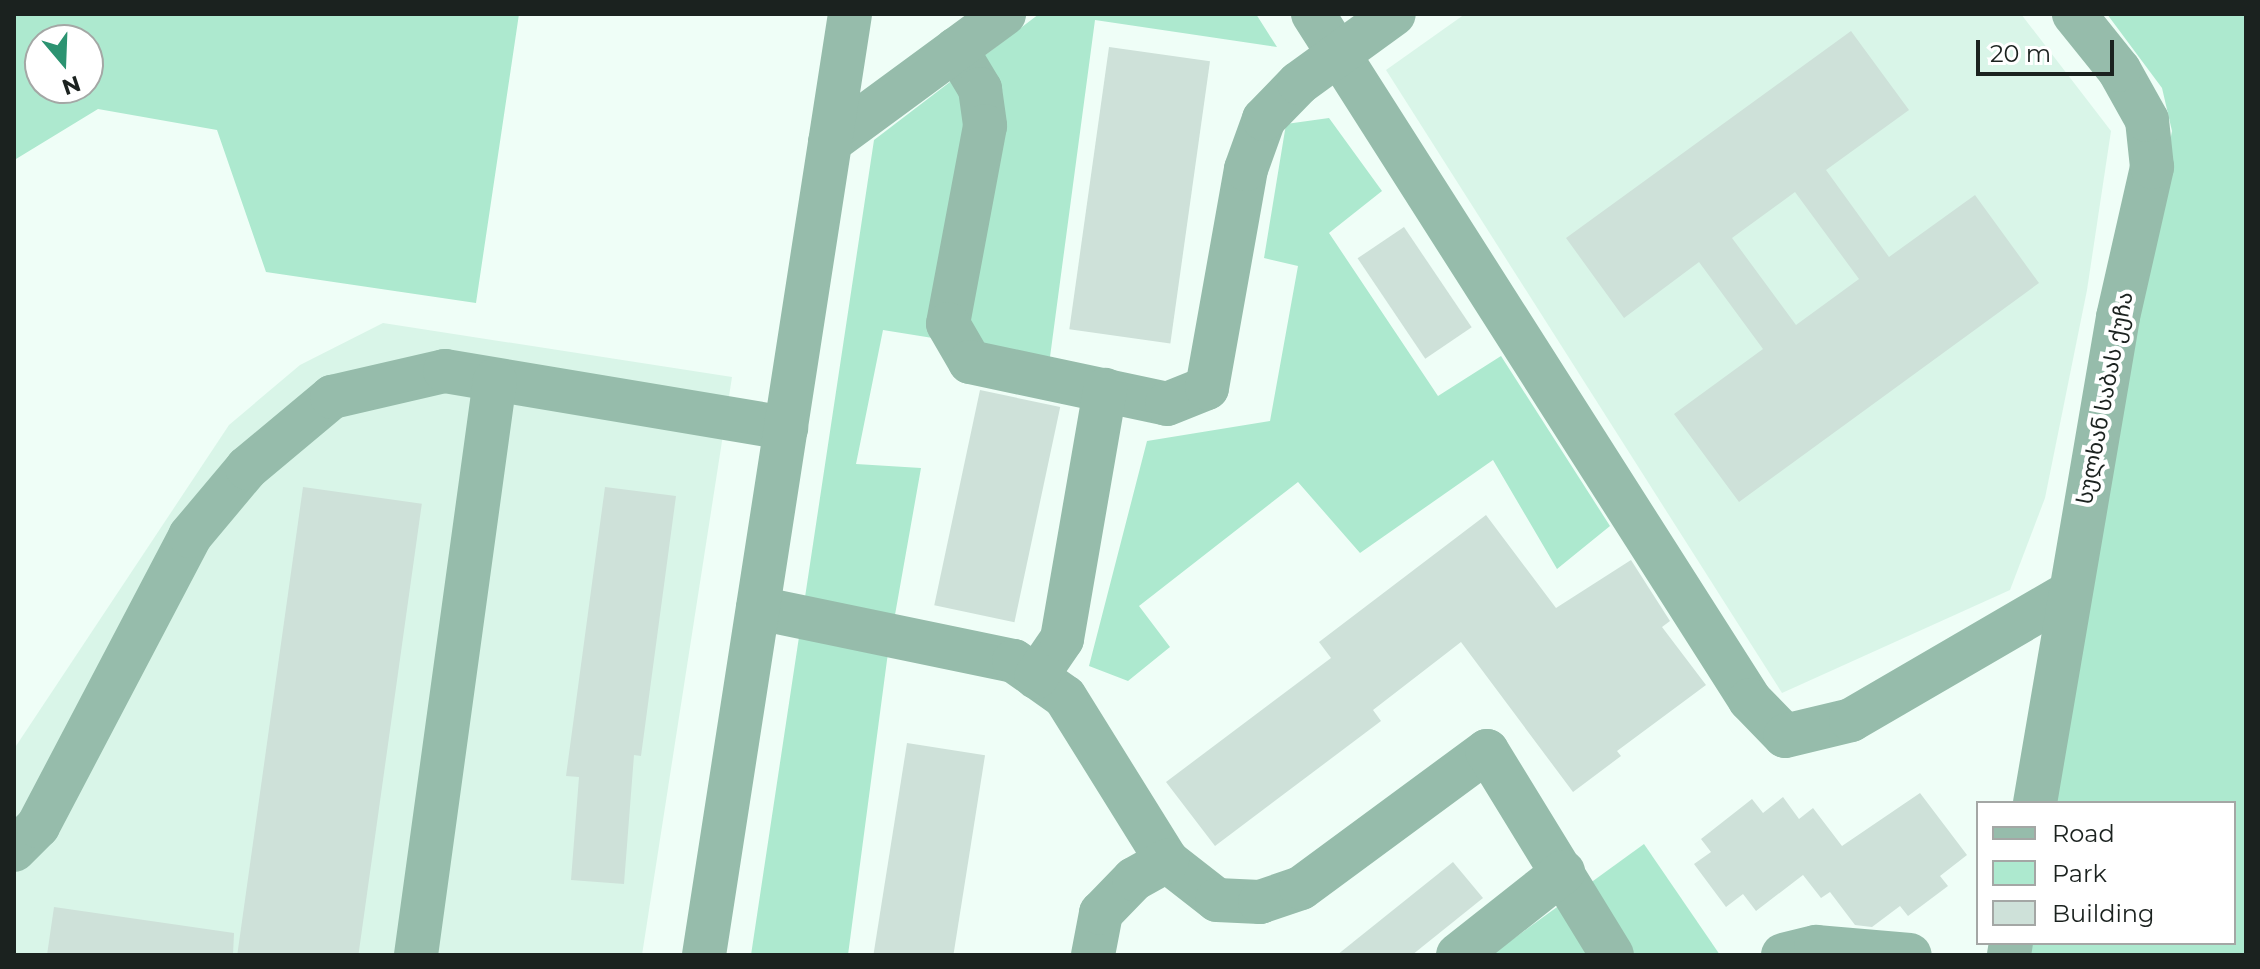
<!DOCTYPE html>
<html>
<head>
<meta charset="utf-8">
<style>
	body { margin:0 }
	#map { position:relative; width:2260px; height:969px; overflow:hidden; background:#effef7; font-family:Montserrat,"Noto Sans Georgian",sans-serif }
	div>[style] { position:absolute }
	.built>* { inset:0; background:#d9f5e8 }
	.green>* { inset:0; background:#ade9cf }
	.building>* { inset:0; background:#cee1d9; transform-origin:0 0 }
	.minor>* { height:44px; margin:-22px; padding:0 22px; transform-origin:22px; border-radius:22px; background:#96bcab }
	span { translate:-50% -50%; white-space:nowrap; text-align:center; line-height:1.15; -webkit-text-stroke:8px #fff; paint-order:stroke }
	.street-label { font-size:22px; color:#1b221f }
	.frame { position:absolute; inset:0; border:16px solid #1b221f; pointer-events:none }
	.legend { position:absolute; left:1976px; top:801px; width:260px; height:144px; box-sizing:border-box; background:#fff; border:2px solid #a4a7a5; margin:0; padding:10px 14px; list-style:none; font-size:24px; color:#1b221f }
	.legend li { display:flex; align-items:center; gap:16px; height:40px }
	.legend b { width:40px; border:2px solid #a4a7a5 }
	.north { position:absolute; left:24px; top:24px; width:80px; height:80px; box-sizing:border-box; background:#fff; border:2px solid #a4a7a5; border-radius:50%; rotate:161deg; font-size:22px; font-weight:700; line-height:32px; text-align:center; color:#1b221f }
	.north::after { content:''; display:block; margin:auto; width:28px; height:36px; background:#2c9371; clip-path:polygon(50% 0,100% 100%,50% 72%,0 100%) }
	.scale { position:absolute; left:1976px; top:40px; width:138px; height:36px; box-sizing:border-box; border:4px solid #1b221f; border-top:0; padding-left:10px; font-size:24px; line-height:28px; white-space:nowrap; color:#1b221f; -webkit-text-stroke:6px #fff; paint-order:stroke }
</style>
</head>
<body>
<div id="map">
	<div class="built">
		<div style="clip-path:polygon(1465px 14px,2021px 14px,2111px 131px,2087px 290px,2045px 498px,2010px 590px,1782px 693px,1386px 70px)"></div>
		<div style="clip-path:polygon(383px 323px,732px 377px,642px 955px,14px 955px,14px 749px,229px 425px,300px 365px)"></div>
	</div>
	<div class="green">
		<div style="clip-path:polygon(evenodd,14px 14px,519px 14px,476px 303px,266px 272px,217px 130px,98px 109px,16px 159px,14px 173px,14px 14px,88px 40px,88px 88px,40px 88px,40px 40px,88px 40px)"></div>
		<div style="clip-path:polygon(1039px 14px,1256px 14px,1277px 47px,1095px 20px,1050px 357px,883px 330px,856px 464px,921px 468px,887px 660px,848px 955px,751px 955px,874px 140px)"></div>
		<div style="clip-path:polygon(2107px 14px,2246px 14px,2246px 955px,2019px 955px,2021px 943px,2234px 943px,2234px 803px,2044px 803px,2172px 131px,2162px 88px)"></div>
		<div style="clip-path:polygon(1329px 118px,1382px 191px,1329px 233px,1438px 396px,1501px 356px,1610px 526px,1557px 569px,1493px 460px,1360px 553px,1298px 482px,1139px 606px,1170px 647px,1128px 681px,1089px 666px,1147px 441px,1270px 421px,1298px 266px,1264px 258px,1286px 124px)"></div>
		<div style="clip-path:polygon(1644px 844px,1720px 955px,1491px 955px)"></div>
	</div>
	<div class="building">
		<div style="clip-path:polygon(evenodd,1851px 31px,1909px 110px,1826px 170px,1889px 257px,1975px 195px,2039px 283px,1739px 502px,1674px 414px,1763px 349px,1699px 262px,1624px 318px,1566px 238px,1851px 31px,1795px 192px,1859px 279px,1796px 325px,1732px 238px,1795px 192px)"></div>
		<div style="left:1109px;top:47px;width:102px;height:285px;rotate:8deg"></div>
		<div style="left:1404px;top:227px;width:121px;height:56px;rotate:56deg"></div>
		<div style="left:980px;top:390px;width:82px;height:220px;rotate:12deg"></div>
		<div style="left:303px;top:487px;width:120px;height:473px;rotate:8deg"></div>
		<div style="clip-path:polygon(605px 487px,676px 496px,641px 756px,634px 755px,624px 884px,571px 880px,579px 777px,566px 776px)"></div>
		<div style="clip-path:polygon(1486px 515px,1556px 608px,1631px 560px,1670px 621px,1662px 627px,1706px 685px,1617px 751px,1621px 756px,1573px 792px,1461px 642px,1373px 710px,1381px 721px,1215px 846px,1166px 782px,1331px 658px,1319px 642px)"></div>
		<div style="left:907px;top:743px;width:79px;height:214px;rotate:9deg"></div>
		<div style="clip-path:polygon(1920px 793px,1967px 855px,1940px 876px,1948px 886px,1908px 916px,1900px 906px,1872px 927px,1855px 925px,1830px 892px,1821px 898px,1803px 875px,1756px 911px,1743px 894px,1726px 907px,1694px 864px,1711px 852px,1701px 839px,1752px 799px,1763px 813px,1783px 797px,1799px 819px,1813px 808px,1842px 846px)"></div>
		<div style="clip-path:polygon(1453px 862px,1483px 898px,1412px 955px,1337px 955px)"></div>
		<div style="clip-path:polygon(54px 907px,234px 933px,233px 955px,47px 955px)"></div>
	</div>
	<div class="minor">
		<div style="left:1313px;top:14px;width:813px;rotate:57.5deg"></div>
		<div style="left:1750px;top:700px;width:50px;rotate:45.8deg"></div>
		<div style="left:1785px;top:736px;width:68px;rotate:-13.6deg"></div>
		<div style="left:1851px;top:720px;width:252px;rotate:-30.2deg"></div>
		<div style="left:956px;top:49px;width:47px;rotate:59deg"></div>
		<div style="left:980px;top:89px;width:37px;rotate:82deg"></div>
		<div style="left:985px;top:126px;width:201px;rotate:100.6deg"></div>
		<div style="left:948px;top:324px;width:44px;rotate:59.9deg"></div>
		<div style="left:970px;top:362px;width:201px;rotate:12deg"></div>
		<div style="left:1167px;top:404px;width:43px;rotate:-21.8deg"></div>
		<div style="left:1207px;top:388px;width:222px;rotate:-79.9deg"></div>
		<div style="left:1246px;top:169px;width:53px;rotate:-70.2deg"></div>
		<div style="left:1264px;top:119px;width:50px;rotate:-45.8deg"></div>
		<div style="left:1299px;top:83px;width:117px;rotate:-36deg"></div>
		<div style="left:830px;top:142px;width:216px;rotate:-36.3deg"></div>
		<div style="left:758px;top:608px;width:261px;rotate:11.7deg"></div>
		<div style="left:1014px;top:661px;width:62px;rotate:35.2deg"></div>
		<div style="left:1065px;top:697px;width:193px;rotate:58.1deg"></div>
		<div style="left:1167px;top:861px;width:63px;rotate:38deg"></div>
		<div style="left:1217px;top:900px;width:43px;rotate:2.7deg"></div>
		<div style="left:1260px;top:902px;width:43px;rotate:-18.9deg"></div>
		<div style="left:1301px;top:888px;width:231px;rotate:-36.4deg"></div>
		<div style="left:1487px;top:751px;width:239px;rotate:58.5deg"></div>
		<div style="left:1036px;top:677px;width:46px;rotate:-55.6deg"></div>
		<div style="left:1062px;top:639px;width:253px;rotate:-80.2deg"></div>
		<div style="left:2035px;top:803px;width:493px;rotate:-80.3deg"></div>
		<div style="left:2118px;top:317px;width:154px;rotate:-77.2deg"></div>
		<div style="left:2152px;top:167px;width:47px;rotate:-96.1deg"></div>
		<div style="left:2147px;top:120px;width:57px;rotate:-119.2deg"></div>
		<div style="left:2119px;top:70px;width:72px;rotate:-128.8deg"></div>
		<div style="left:14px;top:850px;width:34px;rotate:-45deg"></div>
		<div style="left:38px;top:826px;width:327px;rotate:-62.3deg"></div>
		<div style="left:190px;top:536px;width:89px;rotate:-50deg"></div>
		<div style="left:247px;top:468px;width:111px;rotate:-39.9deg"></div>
		<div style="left:332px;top:397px;width:116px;rotate:-13deg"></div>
		<div style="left:445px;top:371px;width:346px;rotate:9.5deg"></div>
		<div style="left:416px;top:955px;width:580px;rotate:-82.18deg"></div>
		<div style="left:704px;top:955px;width:952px;rotate:-81.18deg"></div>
		<div style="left:1093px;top:955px;width:43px;rotate:-79.2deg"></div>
		<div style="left:1101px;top:913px;width:47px;rotate:-45.9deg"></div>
		<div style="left:1134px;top:879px;width:38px;rotate:-29deg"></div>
		<div style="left:1458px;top:955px;width:134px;rotate:-38.3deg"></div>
		<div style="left:1783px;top:955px;width:34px;rotate:-14deg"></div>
		<div style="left:1816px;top:947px;width:94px;rotate:4.9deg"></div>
		<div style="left:2009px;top:955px;width:12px;rotate:-81deg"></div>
	</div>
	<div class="street-label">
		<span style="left:2105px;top:398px;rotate:-79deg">სულხან საბას ქუჩა</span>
	</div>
	<div class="frame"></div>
	<ul class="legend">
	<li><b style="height:10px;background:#96bcab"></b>Road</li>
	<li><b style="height:22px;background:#ade9cf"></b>Park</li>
	<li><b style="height:22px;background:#cee1d9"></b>Building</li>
	</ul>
	<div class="north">N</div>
	<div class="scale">20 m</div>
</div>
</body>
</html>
